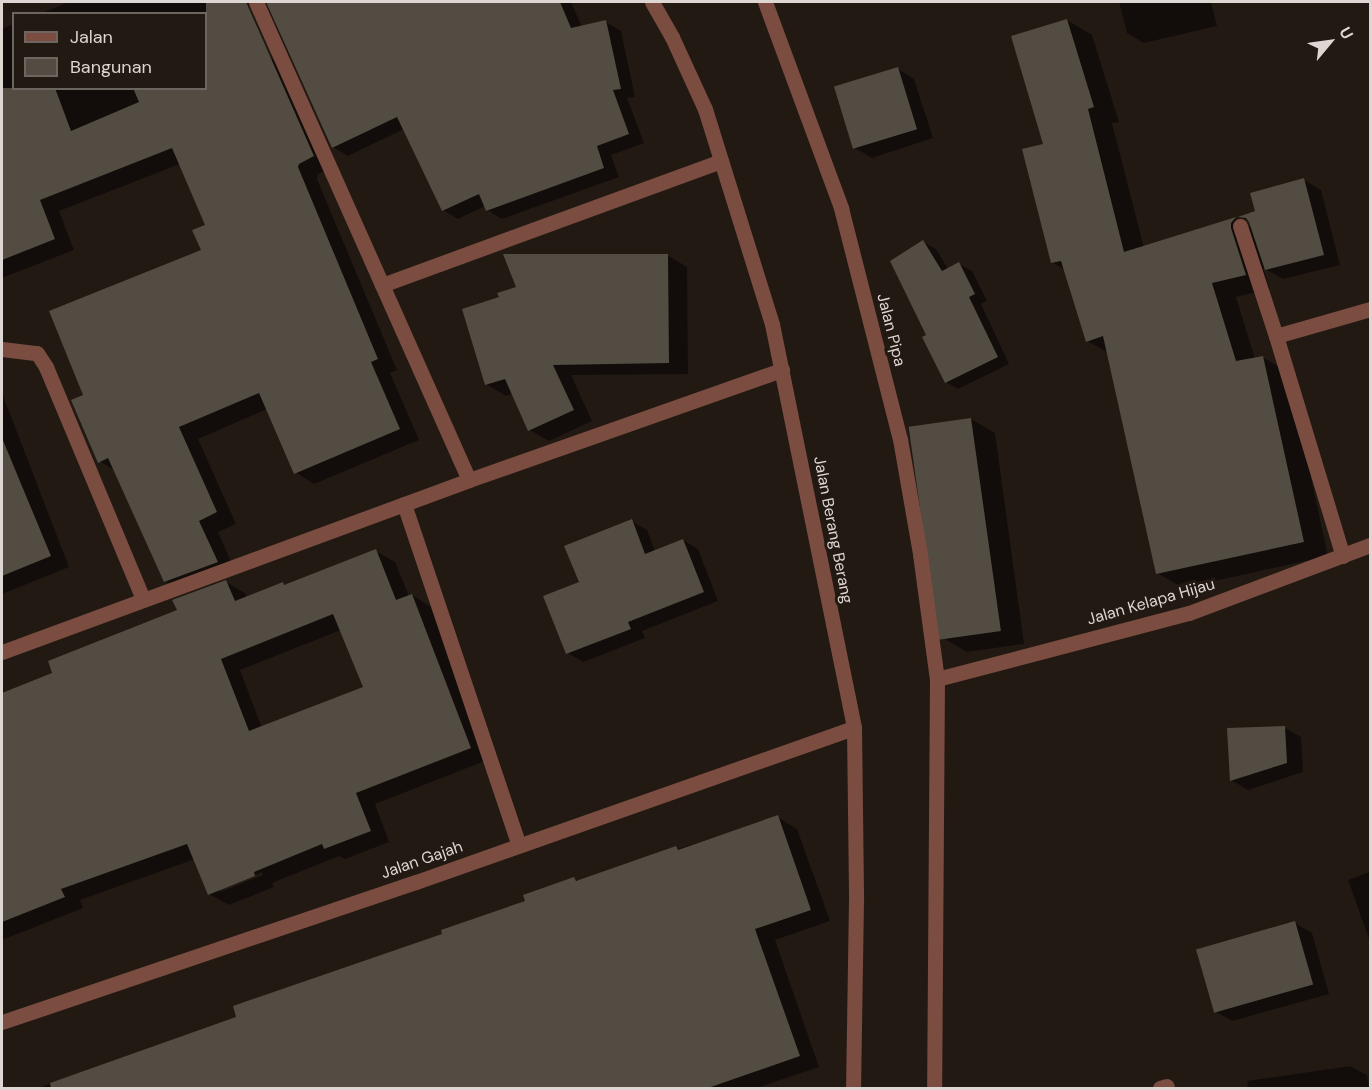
<!DOCTYPE html>
<html>
<head>
<meta charset="utf-8">
<style>
	body { margin:0 }
	#map { position:relative; width:1372px; height:1090px; overflow:hidden; background:#231913; font-family:"DM Sans",sans-serif }
	div>[style] { position:absolute }
	.shadow>* { inset:0; background:#0007 }
	.building>* { inset:0; background:#534c42; transform-origin:0 0 }
	.service>* { height:15px; margin:-7.5px; padding:0 7.5px; transform-origin:7.5px; border-radius:7.5px; background:#7a4d40 }
	.minor>* { height:15px; margin:-7.5px; padding:0 7.5px; transform-origin:7.5px; border-radius:7.5px; background:#7a4d40 }
	span { translate:-50% -50%; white-space:nowrap; text-align:center; line-height:1.15; -webkit-text-stroke:6px #231913; paint-order:stroke }
	.street-label { font-size:16px; color:#ddd6d2 }
	.frame { position:absolute; inset:0; border:3px solid #ddd6d2; pointer-events:none }
	.legend { position:absolute; left:12px; top:12px; width:195px; height:78px; box-sizing:border-box; background:#231913; border:2px solid #6d655f; margin:0; padding:8px 10px; list-style:none; font-size:18px; color:#ddd6d2 }
	.legend li { display:flex; align-items:center; gap:12px; height:30px }
	.legend b { width:30px; border:2px solid #6d655f }
	.north { position:absolute; left:1300px; top:12px; width:60px; height:60px; -webkit-text-stroke:4px #231913; paint-order:stroke; rotate:61deg; font-size:16px; font-weight:700; line-height:24px; text-align:center; color:#ddd6d2 }
	.north::after { content:''; display:block; margin:auto; width:21px; height:27px; background:#ddd6d2; clip-path:polygon(50% 0,100% 100%,50% 72%,0 100%) }
</style>
</head>
<body>
<div id="map">
	<div class="shadow">
		<div style="clip-path:polygon(69px 2px,239px 2px,248px 23px,269px 57px,289px 68px,333px 168px,318px 174px,317px 179px,397px 370px,390px 373px,419px 440px,314px 484px,295px 472px,267px 409px,198px 439px,236px 524px,218px 532px,236px 573px,185px 592px,165px 581px,116px 471px,99px 461px,85px 396px,203px 251px,207px 226px,180px 164px,59px 211px,74px 250px,2px 278px,2px 29px,14px 24px,14px 88px,206px 88px,206px 14px,39px 14px)"></div>
		<div style="clip-path:polygon(308px 2px,571px 2px,582px 27px,606px 22px,621px 31px,635px 97px,627px 98px,644px 143px,611px 155px,619px 177px,502px 219px,487px 210px,485px 206px,458px 219px,443px 210px,404px 129px,348px 156px,333px 147px,321px 34px)"></div>
		<div style="clip-path:polygon(1119px 2px,1211px 2px,1217px 26px,1144px 43px,1127px 33px)"></div>
		<div style="clip-path:polygon(1067px 20px,1092px 35px,1119px 122px,1112px 123px,1144px 248px,1236px 219px,1252px 228px,1250px 222px,1242px 217px,1257px 212px,1304px 180px,1321px 190px,1340px 265px,1283px 279px,1263px 268px,1270px 289px,1236px 297px,1255px 359px,1262px 357px,1288px 372px,1328px 556px,1183px 588px,1157px 573px,1109px 353px,1087px 341px,1065px 270px,1052px 262px,1045px 145px)"></div>
		<div style="clip-path:polygon(898px 69px,914px 79px,933px 138px,872px 158px,855px 148px)"></div>
		<div style="clip-path:polygon(923px 242px,936px 249px,948px 269px,959px 264px,972px 271px,987px 301px,981px 304px,1009px 364px,958px 389px,946px 382px,928px 336px)"></div>
		<div style="clip-path:polygon(667px 255px,687px 267px,688px 374px,571px 375px,592px 421px,549px 441px,530px 430px,513px 393px,506px 396px,486px 384px)"></div>
		<div style="clip-path:polygon(2px 393px,69px 567px,2px 594px)"></div>
		<div style="clip-path:polygon(971px 419px,995px 433px,1024px 644px,967px 652px,943px 638px)"></div>
		<div style="clip-path:polygon(632px 521px,647px 530px,655px 551px,683px 540px,698px 549px,718px 601px,642px 631px,645px 638px,583px 662px,568px 653px,581px 582px)"></div>
		<div style="clip-path:polygon(evenodd,376px 551px,395px 562px,409px 596px,412px 595px,431px 607px,490px 759px,375px 804px,389px 842px,345px 859px,339px 856px,272px 883px,274px 887px,229px 905px,209px 894px,195px 859px,80px 900px,83px 908px,2px 940px,2px 695px,54px 674px,179px 611px,226px 582px,245px 593px,247px 598px,283px 583px,287px 586px,376px 551px,341px 630px,365px 688px,262px 728px,240px 670px,341px 630px,376px 551px,262px 872px,263px 875px,220px 892px,220px 889px,262px 872px)"></div>
		<div style="clip-path:polygon(1285px 728px,1301px 737px,1303px 772px,1248px 790px,1231px 780px)"></div>
		<div style="clip-path:polygon(777px 817px,797px 829px,830px 921px,775px 940px,819px 1067px,757px 1088px,38px 1088px,238px 1018px,527px 902px,574px 879px,579px 881px)"></div>
		<div style="clip-path:polygon(1370px 872px,1370px 942px,1348px 880px)"></div>
		<div style="clip-path:polygon(1295px 923px,1312px 933px,1329px 994px,1232px 1021px,1216px 1012px)"></div>
		<div style="clip-path:polygon(1350px 1066px,1367px 1075px,1369px 1088px,1248px 1088px,1247px 1081px)"></div>
	</div>
	<div class="building">
		<div style="clip-path:polygon(206px 2px,246px 2px,314px 156px,299px 164px,298px 167px,378px 359px,371px 362px,400px 429px,294px 474px,259px 393px,179px 427px,217px 512px,199px 521px,218px 562px,164px 582px,108px 458px,98px 463px,71px 400px,83px 395px,49px 311px,201px 250px,192px 230px,205px 225px,172px 148px,40px 200px,55px 239px,2px 260px,2px 88px,55px 88px,71px 131px,139px 102px,133px 88px,206px 88px)"></div>
		<div style="clip-path:polygon(266px 2px,560px 2px,571px 28px,606px 20px,621px 89px,613px 90px,629px 134px,597px 146px,604px 168px,486px 211px,479px 194px,442px 211px,397px 117px,332px 148px)"></div>
		<div style="clip-path:polygon(1067px 19px,1094px 107px,1088px 109px,1124px 252px,1236px 217px,1231px 223px,1231px 228px,1246px 275px,1212px 283px,1236px 361px,1263px 356px,1304px 542px,1156px 574px,1103px 336px,1086px 342px,1061px 261px,1051px 263px,1022px 149px,1043px 144px,1011px 36px)"></div>
		<div style="left:898px;top:67px;width:65px;height:67px;rotate:73deg"></div>
		<div style="clip-path:polygon(1304px 178px,1324px 255px,1265px 270px,1249px 222px,1246px 218px,1238px 217px,1255px 211px,1250px 193px)"></div>
		<div style="clip-path:polygon(923px 240px,942px 271px,959px 262px,975px 294px,969px 297px,998px 357px,945px 383px,922px 337px,926px 335px,890px 261px)"></div>
		<div style="clip-path:polygon(503px 254px,668px 254px,669px 363px,553px 365px,574px 410px,528px 431px,505px 379px,485px 385px,462px 309px,499px 297px,497px 293px,516px 287px)"></div>
		<div style="left:971px;top:418px;width:215px;height:63px;rotate:82deg"></div>
		<div style="clip-path:polygon(2px 438px,51px 556px,2px 576px)"></div>
		<div style="clip-path:polygon(632px 519px,645px 554px,683px 539px,704px 592px,628px 622px,631px 629px,566px 654px,543px 596px,579px 582px,564px 546px)"></div>
		<div style="clip-path:polygon(evenodd,376px 549px,396px 600px,412px 594px,471px 748px,356px 793px,371px 831px,324px 849px,322px 844px,254px 872px,255px 876px,208px 895px,187px 844px,61px 889px,65px 897px,2px 922px,2px 693px,52px 673px,48px 661px,177px 610px,172px 600px,226px 580px,235px 601px,283px 582px,284px 585px,376px 549px,333px 614px,363px 687px,249px 731px,221px 659px,333px 614px)"></div>
		<div style="clip-path:polygon(1285px 726px,1287px 763px,1230px 781px,1227px 728px)"></div>
		<div style="clip-path:polygon(778px 815px,811px 910px,755px 929px,800px 1056px,705px 1089px,51px 1089px,50px 1083px,236px 1017px,233px 1006px,442px 934px,441px 930px,525px 901px,523px 895px,574px 877px,576px 881px,676px 846px,678px 850px)"></div>
		<div style="left:1295px;top:921px;width:66px;height:103px;rotate:74deg"></div>
	</div>
	<div class="service">
		<div style="left:1240px;top:226px;width:116px;rotate:71.9deg"></div>
		<div style="left:1276px;top:336px;width:98px;rotate:-16deg"></div>
		<div style="left:1276px;top:336px;width:230px;rotate:73.1deg"></div>
		<div style="left:469px;top:480px;width:332px;rotate:-19.4deg"></div>
	</div>
	<div class="minor">
		<div style="left:652px;top:2px;width:40px;rotate:60.3deg"></div>
		<div style="left:672px;top:37px;width:79px;rotate:65.4deg"></div>
		<div style="left:705px;top:109px;width:225px;rotate:72.7deg"></div>
		<div style="left:772px;top:324px;width:412px;rotate:78.5deg"></div>
		<div style="left:854px;top:728px;width:172px;rotate:89.3deg"></div>
		<div style="left:856px;top:900px;width:188px;rotate:90.9deg"></div>
		<div style="left:765px;top:2px;width:220px;rotate:69.7deg"></div>
		<div style="left:841px;top:208px;width:238px;rotate:75.7deg"></div>
		<div style="left:900px;top:439px;width:117px;rotate:80.1deg"></div>
		<div style="left:920px;top:554px;width:126px;rotate:82.3deg"></div>
		<div style="left:937px;top:679px;width:409px;rotate:90.4deg"></div>
		<div style="left:382px;top:285px;width:361px;rotate:-20.1deg"></div>
		<div style="left:2px;top:349px;width:35px;rotate:7deg"></div>
		<div style="left:37px;top:353px;width:17px;rotate:57deg"></div>
		<div style="left:46px;top:367px;width:251px;rotate:67.3deg"></div>
		<div style="left:404px;top:504px;width:360px;rotate:71.4deg"></div>
		<div style="left:2px;top:652px;width:498px;rotate:-20.2deg"></div>
		<div style="left:469px;top:480px;width:523px;rotate:-114.02deg"></div>
		<div style="left:937px;top:679px;width:260px;rotate:-14.7deg"></div>
		<div style="left:1189px;top:613px;width:193px;rotate:-20.6deg"></div>
		<div style="left:2px;top:1022px;width:437px;rotate:-18.7deg"></div>
		<div style="left:416px;top:882px;width:464px;rotate:-19.4deg"></div>
		<div style="left:1160px;top:1088px;width:7px;rotate:-16deg"></div>
	</div>
	<div class="street-label">
		<span style="left:891px;top:330px;rotate:76deg">Jalan Pipa</span>
		<span style="left:833px;top:530px;rotate:79deg">Jalan Berang Berang</span>
		<span style="left:1151px;top:602px;rotate:-16deg">Jalan Kelapa Hijau</span>
		<span style="left:422px;top:860px;rotate:-19deg">Jalan Gajah</span>
	</div>
	<div class="frame"></div>
	<ul class="legend">
	<li><b style="height:8px;background:#7a4d40"></b>Jalan</li>
	<li><b style="height:16px;background:#534c42"></b>Bangunan</li>
	</ul>
	<div class="north">U</div>
</div>
</body>
</html>
